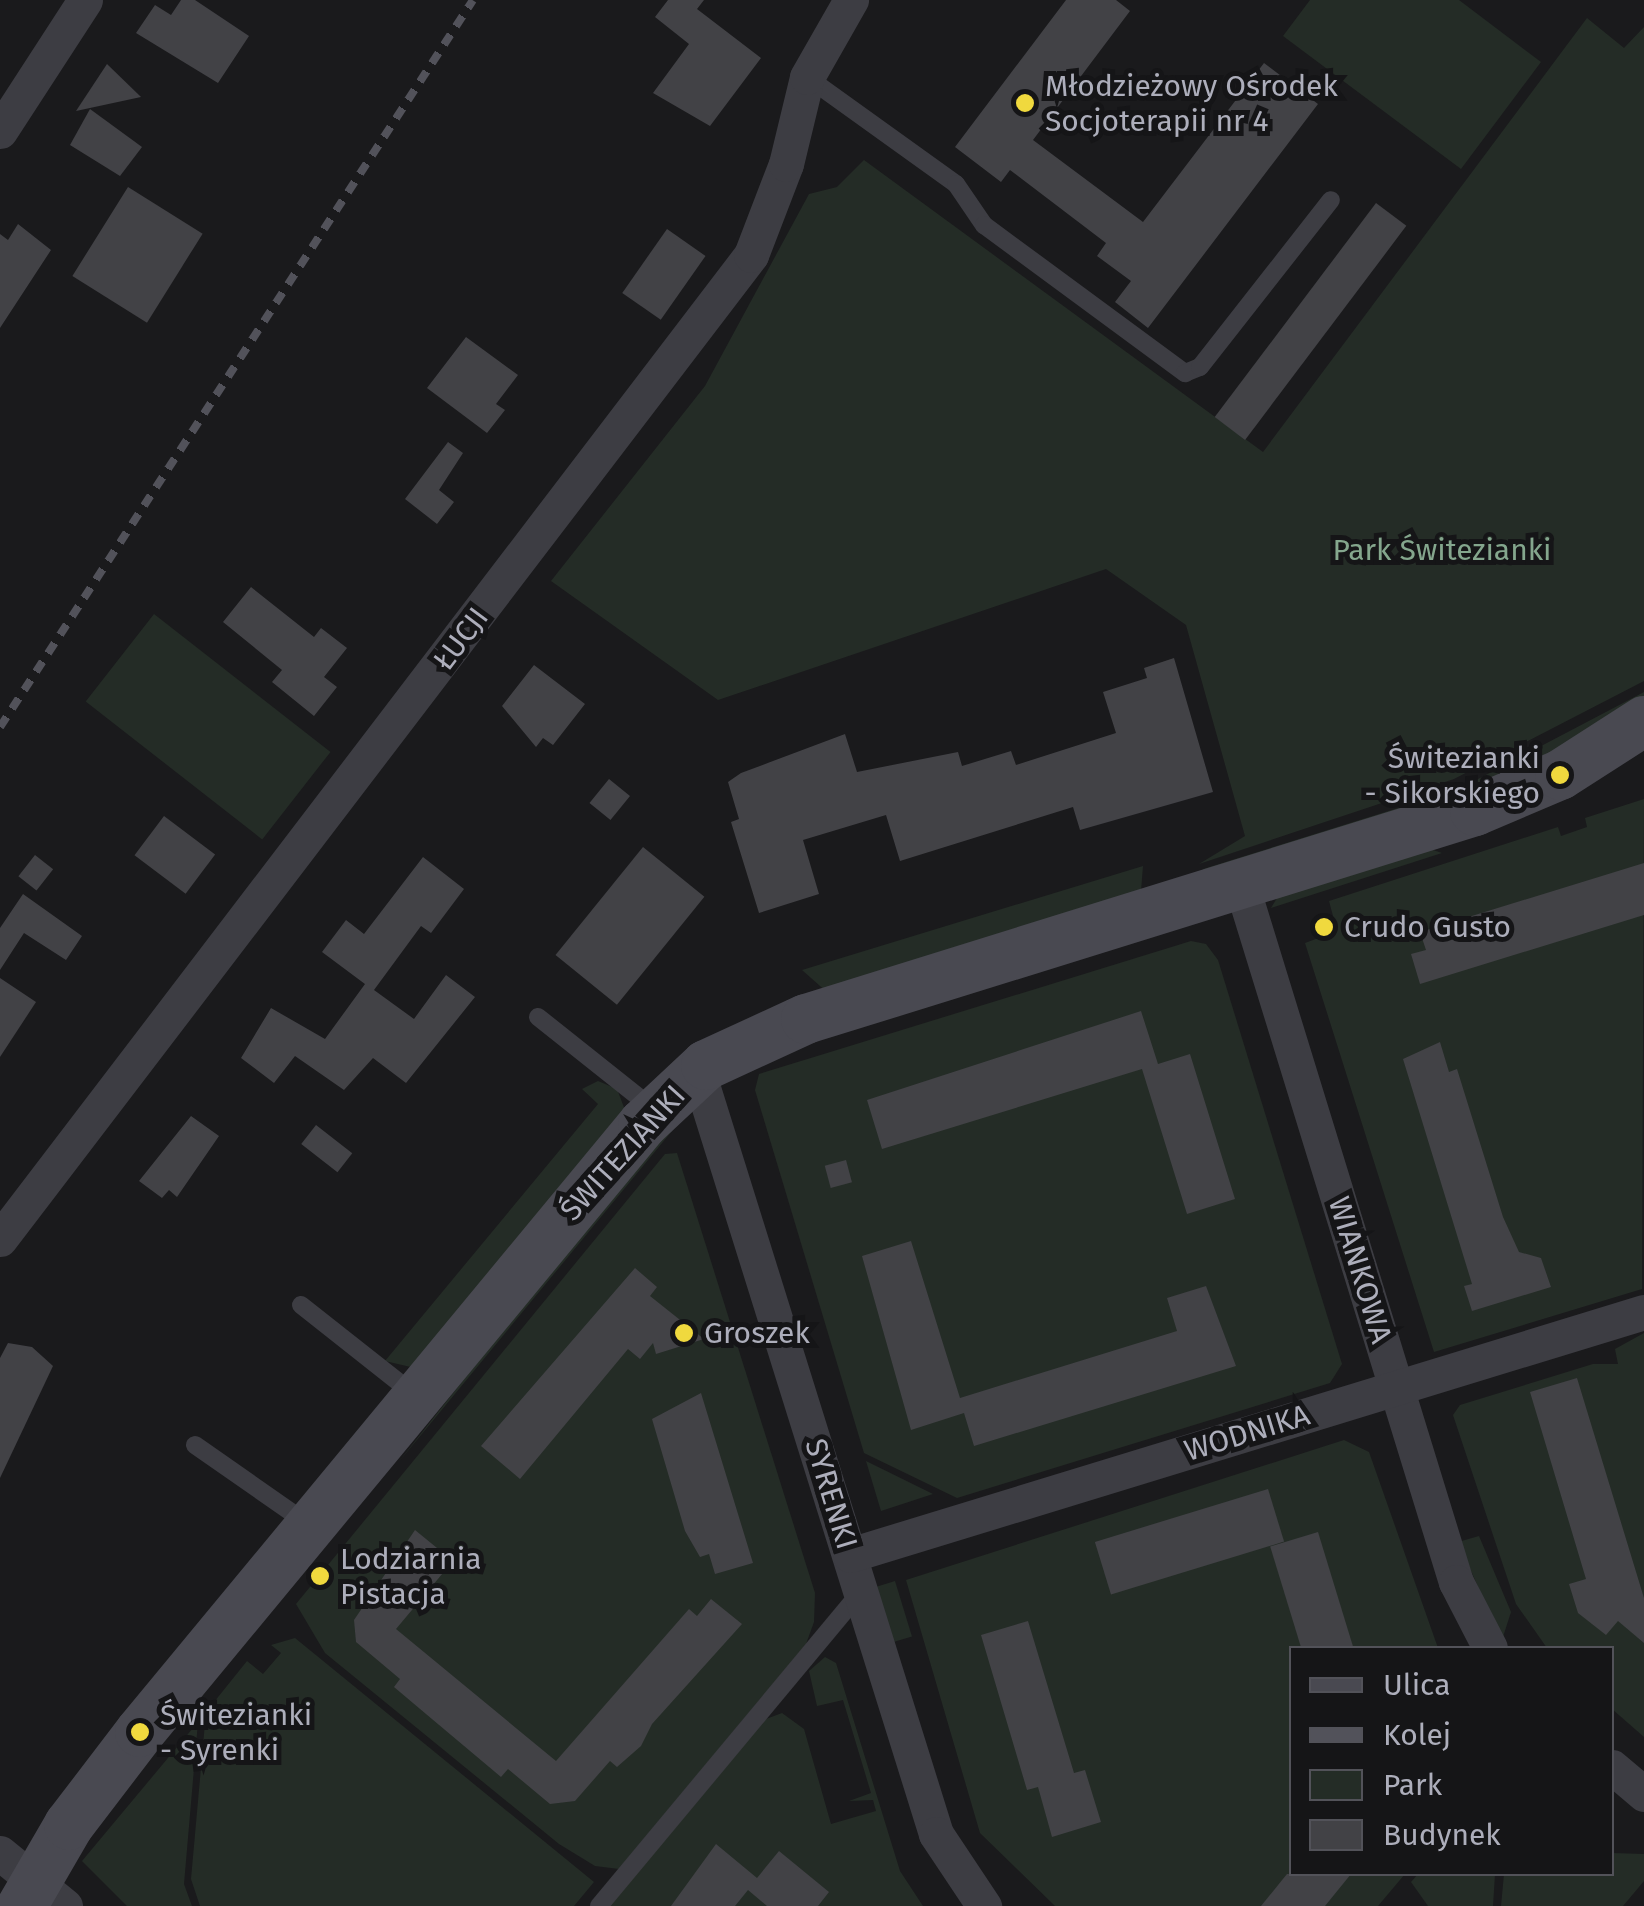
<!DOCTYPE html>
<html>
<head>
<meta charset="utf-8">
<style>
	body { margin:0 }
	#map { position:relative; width:1644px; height:1906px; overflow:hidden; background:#1a1a1c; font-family:"Fira Sans",sans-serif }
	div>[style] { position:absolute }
	.green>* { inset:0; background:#242c26; transform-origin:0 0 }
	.building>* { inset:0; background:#424246; transform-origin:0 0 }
	.lane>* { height:18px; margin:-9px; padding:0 9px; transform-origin:9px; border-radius:9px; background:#3d3d43 }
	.street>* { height:35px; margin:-17.5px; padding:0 17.5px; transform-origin:17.5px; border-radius:17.5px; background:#3d3d43 }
	.secondary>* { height:50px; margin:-25px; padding:0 25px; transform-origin:25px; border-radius:25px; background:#494951 }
	.rail>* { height:8px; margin-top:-4px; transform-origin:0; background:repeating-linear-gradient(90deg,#52525a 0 12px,transparent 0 22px) }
	.dots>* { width:28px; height:28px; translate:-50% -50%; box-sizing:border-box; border:5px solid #151517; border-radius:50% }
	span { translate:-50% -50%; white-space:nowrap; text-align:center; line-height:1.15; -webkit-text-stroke:10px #151517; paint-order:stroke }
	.poi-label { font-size:30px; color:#adaebb }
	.left { translate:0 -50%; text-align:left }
	.right { translate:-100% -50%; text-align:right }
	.park-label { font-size:30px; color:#84a68d }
	.street-label { font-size:30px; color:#adaebb }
	.legend { position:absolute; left:1289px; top:1646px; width:325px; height:230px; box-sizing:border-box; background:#151517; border:2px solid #525259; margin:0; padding:12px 18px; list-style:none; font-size:30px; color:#adaebb }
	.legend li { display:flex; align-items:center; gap:20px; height:50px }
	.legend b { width:50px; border:2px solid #525259 }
</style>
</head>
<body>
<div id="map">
	<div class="green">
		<div style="clip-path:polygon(1310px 0,1459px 0,1541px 62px,1461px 169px,1283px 36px)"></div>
		<div style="clip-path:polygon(1587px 18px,1624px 48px,1644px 27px,1644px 681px,1454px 779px,1199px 864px,1245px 836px,1186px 625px,1106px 569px,718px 700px,551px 581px,705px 386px,809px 194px,837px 187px,864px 160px,1263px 452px)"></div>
		<div style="left:154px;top:614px;width:224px;height:111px;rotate:38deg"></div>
		<div style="clip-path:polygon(1644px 692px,1644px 703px,1495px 783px,1205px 878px,1203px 869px,1459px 789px)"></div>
		<div style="clip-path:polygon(1644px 799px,1642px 1289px,1434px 1352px,1305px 943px,1337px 931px,1329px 901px,1558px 827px,1561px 836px,1587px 827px,1585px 818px)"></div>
		<div style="clip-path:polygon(1427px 848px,1442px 853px,1271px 908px,1277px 898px)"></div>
		<div style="clip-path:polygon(1143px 866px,1141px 891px,828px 993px,802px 970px)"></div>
		<div style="clip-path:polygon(1191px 941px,1206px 944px,1218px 960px,1342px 1364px,1330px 1383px,957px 1498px,864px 1453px,755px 1090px,759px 1074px)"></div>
		<div style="clip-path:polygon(598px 1081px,617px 1089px,625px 1110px,415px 1368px,385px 1361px,598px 1104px,582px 1089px)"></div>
		<div style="clip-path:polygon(686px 1114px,397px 1464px,660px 1131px)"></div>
		<div style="clip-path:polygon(677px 1153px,815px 1593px,814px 1622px,806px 1644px,619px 1869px,595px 1866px,559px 1844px,325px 1653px,296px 1604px,665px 1154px)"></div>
		<div style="clip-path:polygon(1644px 1333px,1644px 1737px,1612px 1709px,1612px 1648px,1547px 1648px,1516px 1604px,1453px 1415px,1460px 1405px,1593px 1364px,1618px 1364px,1615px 1349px)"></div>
		<div style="clip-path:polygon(1344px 1440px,1369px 1452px,1438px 1648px,1292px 1648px,1292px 1874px,1405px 1874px,1378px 1906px,1055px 1906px,980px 1833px,906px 1580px)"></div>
		<div style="clip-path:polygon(866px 1461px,933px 1494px,881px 1511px)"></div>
		<div style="clip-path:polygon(1479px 1536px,1511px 1612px,1502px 1640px,1458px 1542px)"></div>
		<div style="left:895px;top:1581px;width:58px;height:21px;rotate:73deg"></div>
		<div style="clip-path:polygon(295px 1638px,594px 1882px,574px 1906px,200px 1906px,191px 1879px,206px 1712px,247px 1661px,263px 1674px,281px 1653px,271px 1645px)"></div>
		<div style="clip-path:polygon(825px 1657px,836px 1663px,900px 1871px,923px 1906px,608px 1906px,761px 1721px,782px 1713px,804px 1729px,831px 1824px,876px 1811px,873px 1800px,849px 1801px,871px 1793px,843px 1700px,817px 1706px,809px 1671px)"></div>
		<div style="clip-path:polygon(198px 1722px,184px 1884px,192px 1906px,127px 1906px,82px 1861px)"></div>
		<div style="clip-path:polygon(1612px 1853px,1644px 1854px,1644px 1881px,1623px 1906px,1501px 1906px,1504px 1874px,1612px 1874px)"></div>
		<div style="clip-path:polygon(1418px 1874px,1495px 1874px,1493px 1906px,1428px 1906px,1411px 1882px)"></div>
	</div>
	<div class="building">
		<div style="clip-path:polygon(181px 0,195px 0,249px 36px,218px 83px,136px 33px,155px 5px,171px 15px)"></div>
		<div style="clip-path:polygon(668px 0,704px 0,697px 9px,761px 58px,710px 126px,653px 93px,689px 44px,655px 17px)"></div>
		<div style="clip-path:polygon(1066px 0,1116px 0,1130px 11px,1033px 140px,1143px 222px,1264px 63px,1318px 104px,1148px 328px,1115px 302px,1131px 281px,1097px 256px,1106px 243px,1010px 170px,1001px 182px,955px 147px)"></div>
		<div style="clip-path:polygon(107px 64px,141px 97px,76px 111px)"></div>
		<div style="clip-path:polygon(90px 109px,142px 147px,120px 176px,70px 145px)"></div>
		<div style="left:128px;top:187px;width:88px;height:105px;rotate:32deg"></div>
		<div style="left:1376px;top:203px;width:38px;height:268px;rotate:37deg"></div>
		<div style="clip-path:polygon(18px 224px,51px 250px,0 328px,0 234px,8px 240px)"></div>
		<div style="left:667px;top:229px;width:47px;height:78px;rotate:35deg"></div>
		<div style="clip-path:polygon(466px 337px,518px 375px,496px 404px,505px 410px,487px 433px,427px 388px)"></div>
		<div style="clip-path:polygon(448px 442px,463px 453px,439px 490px,454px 502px,437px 524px,405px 499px)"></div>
		<div style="clip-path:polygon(251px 587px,314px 637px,321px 628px,347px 648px,324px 677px,337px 687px,314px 716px,272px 682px,282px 670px,223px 622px)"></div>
		<div style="clip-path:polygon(1174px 658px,1213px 792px,1080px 830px,1073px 807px,900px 861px,886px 815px,803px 840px,819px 894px,759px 913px,731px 822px,739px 819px,728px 782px,741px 773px,845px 734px,857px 772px,958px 752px,962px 766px,1011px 751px,1016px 765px,1116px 733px,1103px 692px,1147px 678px,1144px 668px)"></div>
		<div style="clip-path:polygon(534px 665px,585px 704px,553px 745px,543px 738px,536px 747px,502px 706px)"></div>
		<div style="left:609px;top:779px;width:27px;height:31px;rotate:39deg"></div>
		<div style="left:164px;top:816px;width:64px;height:49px;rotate:37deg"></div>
		<div style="left:643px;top:847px;width:79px;height:139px;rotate:39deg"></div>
		<div style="left:35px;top:855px;width:23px;height:27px;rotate:38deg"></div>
		<div style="clip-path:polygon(423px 857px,464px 889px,431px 933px,421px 926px,374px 990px,414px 1019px,446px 975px,475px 997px,406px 1083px,373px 1058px,344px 1090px,295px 1056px,274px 1083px,241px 1058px,271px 1008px,325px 1039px,365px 984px,373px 990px,322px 952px,346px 920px,364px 934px)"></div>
		<div style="clip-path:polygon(1644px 863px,1644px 915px,1420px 984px,1411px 954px,1426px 950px,1420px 932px)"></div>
		<div style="clip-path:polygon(23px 894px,82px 936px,66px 960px,24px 933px,0 970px,0 928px)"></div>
		<div style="clip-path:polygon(0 978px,36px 1002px,0 1057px)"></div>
		<div style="clip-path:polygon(1141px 1011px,1158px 1064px,1190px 1054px,1235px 1199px,1187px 1214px,1142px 1069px,882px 1149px,867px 1100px)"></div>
		<div style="clip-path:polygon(1440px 1042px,1449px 1072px,1457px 1069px,1503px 1217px,1519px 1252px,1541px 1258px,1551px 1287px,1472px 1311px,1464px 1286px,1472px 1284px,1403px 1059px)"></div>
		<div style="clip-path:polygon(191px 1116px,219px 1136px,177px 1197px,169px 1190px,162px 1198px,139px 1181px)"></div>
		<div style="left:316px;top:1125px;width:46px;height:24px;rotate:38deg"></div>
		<div style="left:846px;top:1160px;width:23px;height:22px;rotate:75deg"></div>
		<div style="clip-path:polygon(911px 1241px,960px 1398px,1177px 1331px,1167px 1298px,1206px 1286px,1236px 1366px,974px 1446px,964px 1413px,911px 1430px,862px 1256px)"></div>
		<div style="clip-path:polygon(635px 1268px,657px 1287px,650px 1296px,704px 1339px,656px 1354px,653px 1343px,640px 1359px,628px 1349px,520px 1479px,481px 1446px)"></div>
		<div style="clip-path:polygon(8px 1343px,32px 1347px,53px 1366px,0 1478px,0 1358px)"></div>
		<div style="clip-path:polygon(1577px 1378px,1644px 1598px,1644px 1643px,1618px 1621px,1606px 1635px,1578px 1613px,1569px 1584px,1586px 1579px,1530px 1392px)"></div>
		<div style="clip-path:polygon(701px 1393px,753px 1563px,715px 1574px,709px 1554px,700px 1557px,685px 1531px,652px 1419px)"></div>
		<div style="left:1268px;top:1489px;width:55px;height:181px;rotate:73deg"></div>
		<div style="clip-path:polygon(415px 1530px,453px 1561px,396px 1629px,556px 1761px,689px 1609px,697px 1616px,711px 1599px,742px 1624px,652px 1724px,641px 1746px,617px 1767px,610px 1761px,575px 1801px,550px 1804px,508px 1769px,501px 1777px,426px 1714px,394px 1687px,400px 1679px,356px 1642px,354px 1620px)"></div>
		<div style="left:1318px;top:1532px;width:121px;height:50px;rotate:73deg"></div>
		<div style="clip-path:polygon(1028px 1621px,1074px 1773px,1085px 1770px,1101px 1822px,1052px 1837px,1038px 1787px,1027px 1790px,981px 1635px)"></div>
		<div style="clip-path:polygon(716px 1844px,757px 1878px,779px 1851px,829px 1892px,818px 1906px,767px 1906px,748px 1890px,735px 1906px,671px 1906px)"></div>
		<div style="clip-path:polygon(1287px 1874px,1351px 1874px,1325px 1906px,1261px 1906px)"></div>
	</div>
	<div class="lane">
		<div style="left:807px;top:77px;width:183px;rotate:35.7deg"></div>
		<div style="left:956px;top:184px;width:50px;rotate:55.7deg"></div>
		<div style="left:984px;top:225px;width:250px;rotate:36.4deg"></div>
		<div style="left:1185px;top:373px;width:16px;rotate:-22deg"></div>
		<div style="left:1200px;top:367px;width:212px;rotate:-51.9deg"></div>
		<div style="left:538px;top:1017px;width:149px;rotate:38.5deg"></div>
		<div style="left:301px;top:1305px;width:145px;rotate:38.3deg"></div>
		<div style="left:195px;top:1445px;width:136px;rotate:34.9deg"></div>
		<div style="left:599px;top:1906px;width:410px;rotate:-50.2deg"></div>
	</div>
	<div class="street">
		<div style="left:0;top:131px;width:156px;rotate:-57deg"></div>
		<div style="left:1242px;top:887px;width:727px;rotate:72.89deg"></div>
		<div style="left:1456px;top:1582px;width:74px;rotate:62.7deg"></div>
		<div style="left:698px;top:1072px;width:798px;rotate:72.65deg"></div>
		<div style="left:936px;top:1834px;width:87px;rotate:56.3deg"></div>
		<div style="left:0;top:1239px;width:1238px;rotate:-52.65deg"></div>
		<div style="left:751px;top:255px;width:97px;rotate:-69deg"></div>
		<div style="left:786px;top:164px;width:89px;rotate:-76.4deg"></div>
		<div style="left:807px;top:77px;width:89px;rotate:-60.3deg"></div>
		<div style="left:850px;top:1555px;width:830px;rotate:-17.02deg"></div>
		<div style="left:1612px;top:1767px;width:42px;rotate:40.2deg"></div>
		<div style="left:0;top:1853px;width:84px;rotate:39.2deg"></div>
	</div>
	<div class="secondary">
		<div style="left:22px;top:1906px;width:94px;rotate:-59.9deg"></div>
		<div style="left:69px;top:1825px;width:117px;rotate:-52.6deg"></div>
		<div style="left:140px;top:1732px;width:789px;rotate:-50.4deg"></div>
		<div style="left:643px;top:1124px;width:86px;rotate:-43.1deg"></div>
		<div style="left:706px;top:1065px;width:110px;rotate:-24.7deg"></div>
		<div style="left:806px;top:1019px;width:701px;rotate:-17.27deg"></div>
		<div style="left:1475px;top:811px;width:92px;rotate:-23deg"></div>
		<div style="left:1560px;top:775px;width:100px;rotate:-32.7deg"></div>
	</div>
	<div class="rail">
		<div style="left:0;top:727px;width:867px;rotate:-56.95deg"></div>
	</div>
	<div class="dots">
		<div style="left:1025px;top:103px;background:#f0d93e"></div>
		<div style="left:1560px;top:775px;background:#f0d93e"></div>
		<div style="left:1324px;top:927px;background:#f0d93e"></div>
		<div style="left:684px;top:1333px;background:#f0d93e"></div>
		<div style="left:320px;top:1576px;background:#f0d93e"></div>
		<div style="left:140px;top:1732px;background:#f0d93e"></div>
	</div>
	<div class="poi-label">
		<span class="left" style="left:1045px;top:103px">Młodzieżowy Ośrodek<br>Socjoterapii nr 4</span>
		<span class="right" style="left:1540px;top:775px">Świtezianki<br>- Sikorskiego</span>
		<span class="left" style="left:1344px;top:927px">Crudo Gusto</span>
		<span class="left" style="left:704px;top:1333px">Groszek</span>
		<span class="left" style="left:340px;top:1576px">Lodziarnia<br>Pistacja</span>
		<span class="left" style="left:160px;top:1732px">Świtezianki<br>- Syrenki</span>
	</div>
	<div class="park-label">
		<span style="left:1442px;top:550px">Park Świtezianki</span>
	</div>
	<div class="street-label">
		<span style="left:461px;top:639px;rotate:-53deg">ŁUCJI</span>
		<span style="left:623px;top:1153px;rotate:-48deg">ŚWITEZIANKI</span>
		<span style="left:1360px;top:1270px;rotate:73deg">WIANKOWA</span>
		<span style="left:1247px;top:1433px;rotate:-17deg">WODNIKA</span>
		<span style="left:831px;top:1494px;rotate:73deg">SYRENKI</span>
	</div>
	<ul class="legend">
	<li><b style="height:12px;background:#494951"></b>Ulica</li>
	<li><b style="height:12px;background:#52525a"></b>Kolej</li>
	<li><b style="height:28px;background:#242c26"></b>Park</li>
	<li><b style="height:28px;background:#424246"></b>Budynek</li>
	</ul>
</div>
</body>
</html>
